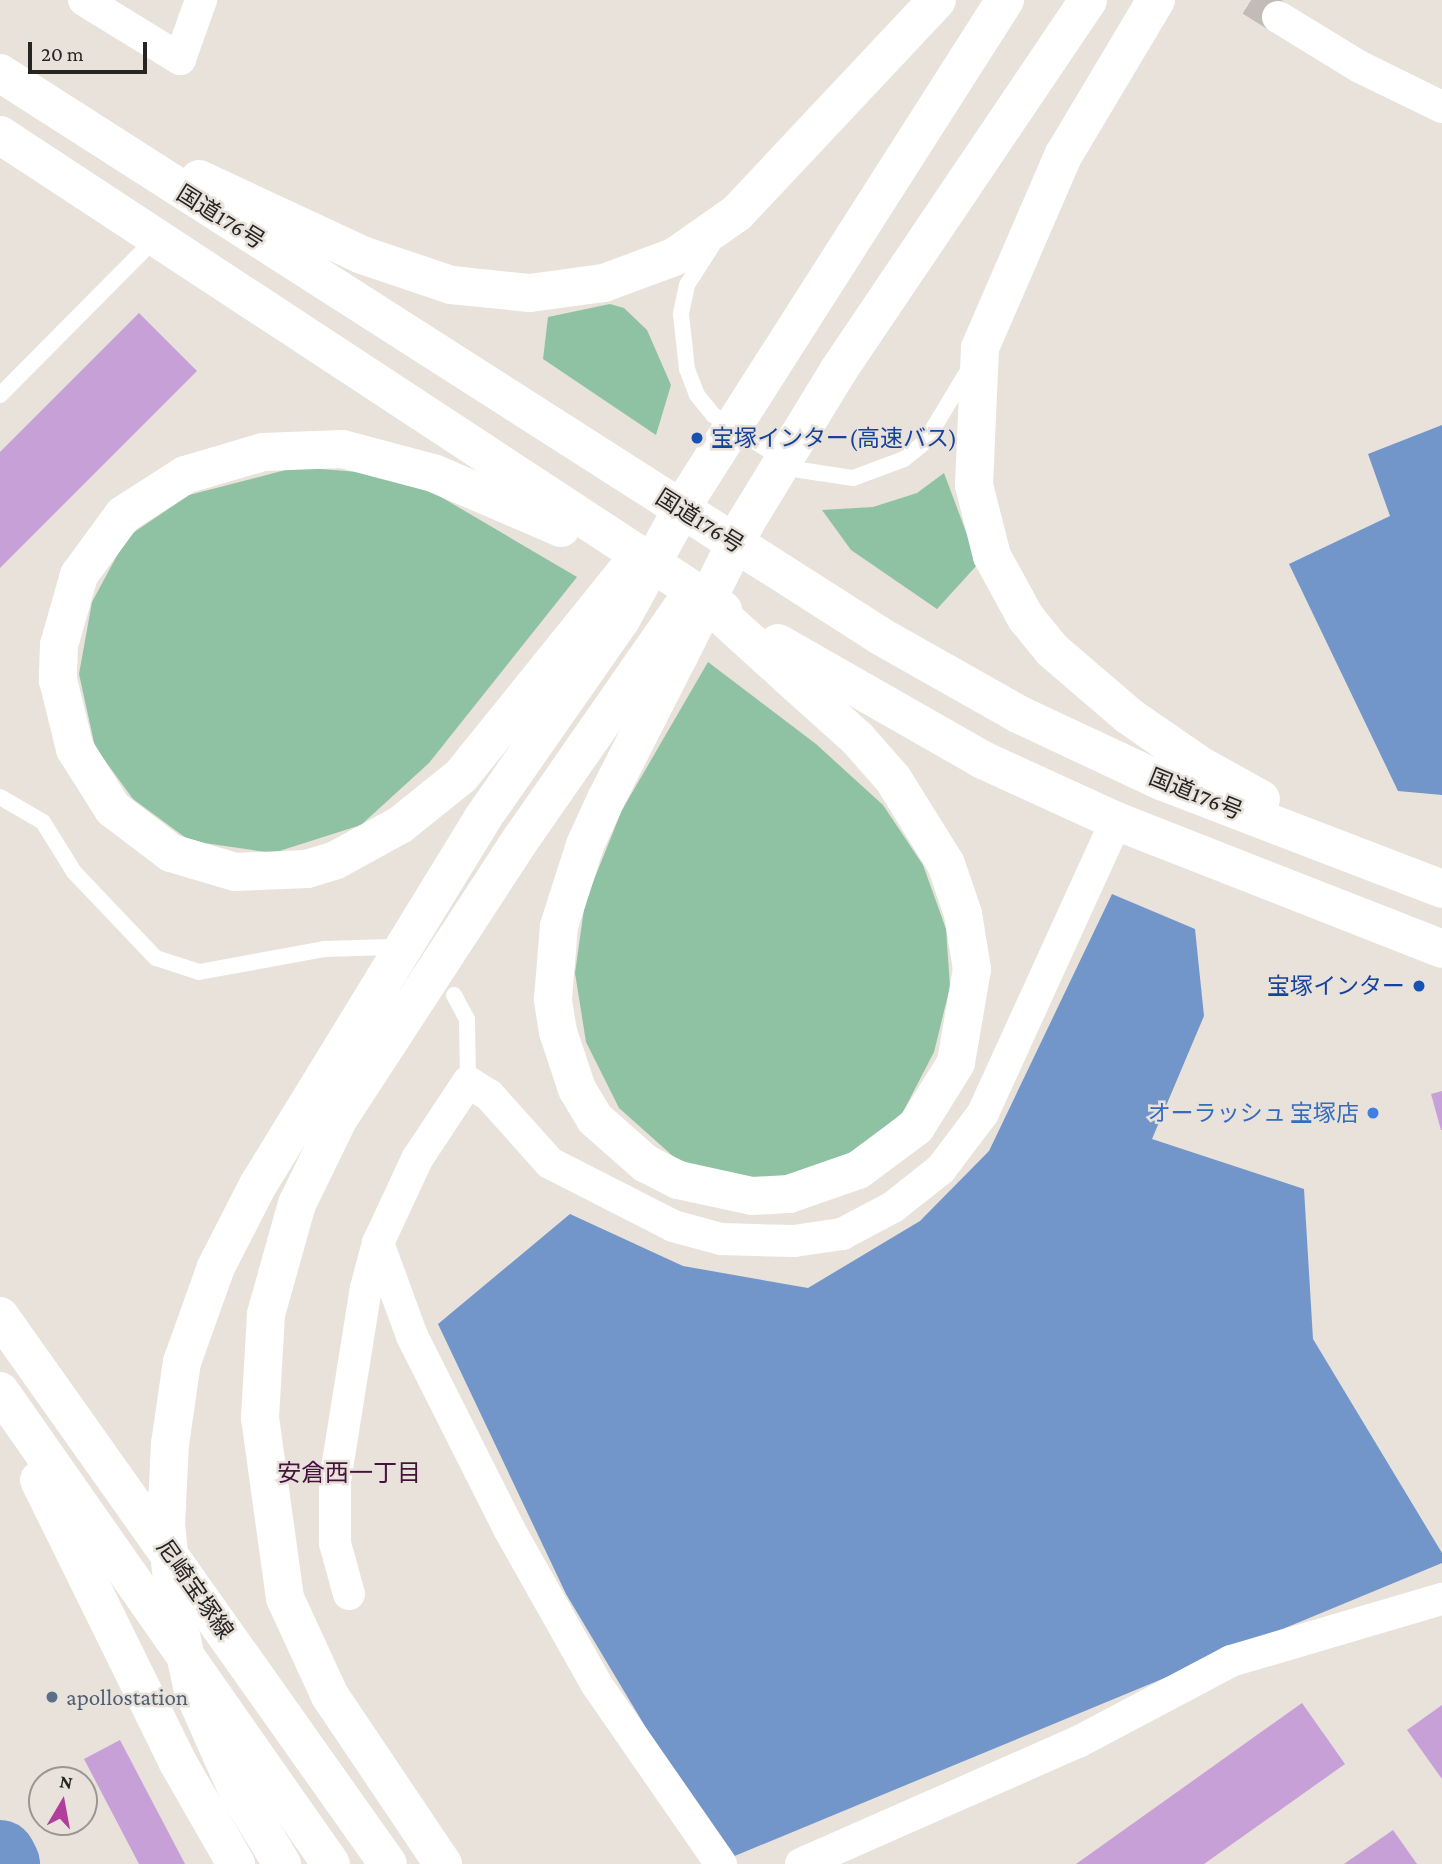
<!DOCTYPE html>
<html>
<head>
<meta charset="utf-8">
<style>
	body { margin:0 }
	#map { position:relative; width:1442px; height:1864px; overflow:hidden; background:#e8e2db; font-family:"Crimson Pro","Noto Sans JP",serif }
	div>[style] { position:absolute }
	.green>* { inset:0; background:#8fc2a2 }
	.water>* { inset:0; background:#7396ca }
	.river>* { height:72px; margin:-36px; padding:0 36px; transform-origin:36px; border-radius:36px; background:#7396ca }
	.building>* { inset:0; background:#c6a0d7 }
	.street-tunnel>* { height:32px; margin-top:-16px; transform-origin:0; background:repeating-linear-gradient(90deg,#c1bcb6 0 32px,transparent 0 48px) }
	.lane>* { height:16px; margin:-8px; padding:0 8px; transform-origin:8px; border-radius:8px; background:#fff }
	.street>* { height:32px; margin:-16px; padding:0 16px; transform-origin:16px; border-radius:16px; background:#fff }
	.primary>* { height:38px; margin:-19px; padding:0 19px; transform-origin:19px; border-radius:19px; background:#fff }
	.highway>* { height:38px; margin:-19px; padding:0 19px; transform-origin:19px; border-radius:19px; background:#fff }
	.dots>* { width:19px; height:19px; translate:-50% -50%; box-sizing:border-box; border:4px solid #e8e2db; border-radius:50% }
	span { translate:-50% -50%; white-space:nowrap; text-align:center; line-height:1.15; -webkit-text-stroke:5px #e8e2db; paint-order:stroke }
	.street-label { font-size:23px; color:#272523 }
	.transit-label { font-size:23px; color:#164399 }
	.left { translate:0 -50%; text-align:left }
	.right { translate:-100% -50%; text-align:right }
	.shop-label { font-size:23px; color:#366cbe }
	.service-label { font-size:23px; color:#4e5e75 }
	.neighbourhood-label { font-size:24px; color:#47113e }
	.north { position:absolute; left:28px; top:1766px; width:70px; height:70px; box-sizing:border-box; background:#e8e2db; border:2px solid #9b9691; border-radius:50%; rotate:10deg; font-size:19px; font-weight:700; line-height:28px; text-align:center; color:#272523 }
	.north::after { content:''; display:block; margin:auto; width:24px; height:32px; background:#af3f9b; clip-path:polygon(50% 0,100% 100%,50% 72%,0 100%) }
	.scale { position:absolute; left:28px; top:42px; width:119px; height:32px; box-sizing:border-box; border:4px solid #272523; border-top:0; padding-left:9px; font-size:21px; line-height:24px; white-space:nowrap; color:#272523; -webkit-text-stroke:5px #e8e2db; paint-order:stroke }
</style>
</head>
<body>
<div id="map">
	<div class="green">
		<div style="clip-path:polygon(610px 304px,624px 308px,647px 330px,671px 385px,656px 435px,543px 359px,548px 317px)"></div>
		<div style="clip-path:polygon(297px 467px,358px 472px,424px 487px,577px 577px,429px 763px,361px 825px,273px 853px,204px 843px,186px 838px,133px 799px,95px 747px,79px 674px,92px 602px,127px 537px,189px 495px)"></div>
		<div style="clip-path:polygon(944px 473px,978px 564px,937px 609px,851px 550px,822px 510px,873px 507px,917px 493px)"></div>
		<div style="clip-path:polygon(708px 662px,816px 744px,883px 805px,923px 865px,946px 929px,950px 987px,934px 1052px,903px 1112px,851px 1156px,788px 1178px,732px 1179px,675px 1158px,619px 1108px,586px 1042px,575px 973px,585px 902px,622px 810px)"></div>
	</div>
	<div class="water">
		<div style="clip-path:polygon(1442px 425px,1442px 795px,1398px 791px,1289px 564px,1390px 516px,1368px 454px)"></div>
		<div style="clip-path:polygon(1112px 894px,1195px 929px,1204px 1016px,1152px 1139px,1304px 1189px,1313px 1339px,1442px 1553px,1442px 1563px,725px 1860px,566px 1594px,438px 1324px,570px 1214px,683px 1266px,808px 1288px,920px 1221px,989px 1151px)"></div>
	</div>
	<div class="river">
		<div style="left:0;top:1856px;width:9px;rotate:63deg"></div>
	</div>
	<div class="building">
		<div style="clip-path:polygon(139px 313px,197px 371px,0 568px,0 452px)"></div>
		<div style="clip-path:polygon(1442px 1091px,1442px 1130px,1441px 1130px,1431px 1094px)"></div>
		<div style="clip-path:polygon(1302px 1703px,1345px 1764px,1204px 1864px,1076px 1864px)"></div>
		<div style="clip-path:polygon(1442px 1705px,1442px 1779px,1407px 1730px)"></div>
		<div style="clip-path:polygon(120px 1740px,185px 1864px,139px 1864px,84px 1759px)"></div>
		<div style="clip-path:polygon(1393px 1830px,1417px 1864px,1344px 1864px)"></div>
	</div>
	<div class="street-tunnel">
		<div style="left:1251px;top:0;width:32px;rotate:32deg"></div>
	</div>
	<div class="lane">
		<div style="left:712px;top:246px;width:46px;rotate:122.7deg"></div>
		<div style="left:687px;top:285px;width:30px;rotate:102deg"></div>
		<div style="left:681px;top:314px;width:55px;rotate:83.8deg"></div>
		<div style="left:687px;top:369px;width:28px;rotate:69deg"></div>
		<div style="left:697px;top:395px;width:26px;rotate:51deg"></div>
		<div style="left:713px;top:415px;width:103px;rotate:32.3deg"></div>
		<div style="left:800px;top:470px;width:54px;rotate:8.6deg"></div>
		<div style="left:853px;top:478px;width:54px;rotate:-20.4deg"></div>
		<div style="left:904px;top:459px;width:27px;rotate:-39deg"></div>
		<div style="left:925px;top:442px;width:85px;rotate:-58.9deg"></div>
		<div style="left:0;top:395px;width:221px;rotate:-45.2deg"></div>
		<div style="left:0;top:797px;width:50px;rotate:30.2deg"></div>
		<div style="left:43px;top:822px;width:59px;rotate:58.2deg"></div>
		<div style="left:74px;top:872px;width:119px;rotate:46.4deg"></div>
		<div style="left:156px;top:958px;width:45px;rotate:18deg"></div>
		<div style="left:199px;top:972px;width:127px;rotate:-10.4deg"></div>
		<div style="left:324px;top:949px;width:68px;rotate:-1.7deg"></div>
		<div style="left:454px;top:995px;width:27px;rotate:62deg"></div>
		<div style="left:467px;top:1019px;width:63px;rotate:89.1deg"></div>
	</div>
	<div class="street">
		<div style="left:84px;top:0;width:113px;rotate:31.6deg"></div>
		<div style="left:180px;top:59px;width:63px;rotate:-70.4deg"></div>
		<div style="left:1278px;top:17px;width:96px;rotate:31.4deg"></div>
		<div style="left:1360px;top:67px;width:91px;rotate:26deg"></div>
		<div style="left:378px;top:1243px;width:99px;rotate:69.9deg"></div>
		<div style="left:412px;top:1336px;width:216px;rotate:63.3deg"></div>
		<div style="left:509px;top:1529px;width:179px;rotate:60.6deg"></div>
		<div style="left:597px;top:1685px;width:218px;rotate:55.3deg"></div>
		<div style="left:349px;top:1594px;width:53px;rotate:-105.4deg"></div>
		<div style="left:335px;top:1543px;width:62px;rotate:-90deg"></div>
		<div style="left:335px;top:1481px;width:195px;rotate:-80.9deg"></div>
		<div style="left:366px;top:1288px;width:47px;rotate:-75.1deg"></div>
		<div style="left:378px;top:1243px;width:93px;rotate:-65.1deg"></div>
		<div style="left:417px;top:1159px;width:92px;rotate:-56.5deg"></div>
		<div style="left:468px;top:1082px;width:25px;rotate:32deg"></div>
		<div style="left:489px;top:1095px;width:91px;rotate:48.1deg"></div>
		<div style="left:550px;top:1163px;width:138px;rotate:27.1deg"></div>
		<div style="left:673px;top:1226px;width:50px;rotate:15.2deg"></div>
		<div style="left:721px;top:1239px;width:73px;rotate:1.6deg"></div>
		<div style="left:794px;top:1241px;width:49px;rotate:-8.3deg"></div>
		<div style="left:842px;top:1234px;width:58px;rotate:-27.9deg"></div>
		<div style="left:893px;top:1207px;width:61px;rotate:-38.4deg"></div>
		<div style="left:941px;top:1169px;width:70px;rotate:-53.1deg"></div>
		<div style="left:983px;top:1113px;width:321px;rotate:-65.5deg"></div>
		<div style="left:801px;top:1864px;width:303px;rotate:-23.8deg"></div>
		<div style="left:1078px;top:1742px;width:173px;rotate:-27.9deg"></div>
		<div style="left:1231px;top:1661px;width:220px;rotate:-16.4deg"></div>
	</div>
	<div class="primary">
		<div style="left:0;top:1316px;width:671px;rotate:54.7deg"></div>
		<div style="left:0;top:1391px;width:577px;rotate:55.02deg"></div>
		<div style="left:39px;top:1480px;width:313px;rotate:63.8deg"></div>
		<div style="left:177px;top:1761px;width:119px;rotate:60.2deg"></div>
	</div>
	<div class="highway">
		<div style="left:1156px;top:0;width:182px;rotate:120.8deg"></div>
		<div style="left:1063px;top:156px;width:209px;rotate:113.4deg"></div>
		<div style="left:980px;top:348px;width:137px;rotate:92.5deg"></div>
		<div style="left:974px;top:485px;width:73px;rotate:75.8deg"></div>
		<div style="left:992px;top:556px;width:71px;rotate:61.3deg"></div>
		<div style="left:1026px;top:618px;width:41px;rotate:50.9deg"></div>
		<div style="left:1052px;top:650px;width:101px;rotate:40.6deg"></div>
		<div style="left:1129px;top:716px;width:84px;rotate:34.8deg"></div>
		<div style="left:1198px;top:764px;width:72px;rotate:29.1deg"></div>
		<div style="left:0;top:73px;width:1047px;rotate:32.6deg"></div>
		<div style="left:882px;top:637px;width:156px;rotate:29.5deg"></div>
		<div style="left:1018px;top:714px;width:158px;rotate:25.1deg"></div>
		<div style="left:1161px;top:781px;width:301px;rotate:21deg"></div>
		<div style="left:0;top:135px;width:865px;rotate:33.3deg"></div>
		<div style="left:199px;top:179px;width:180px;rotate:25deg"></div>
		<div style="left:362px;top:255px;width:94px;rotate:18.6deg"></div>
		<div style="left:451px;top:285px;width:79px;rotate:5.8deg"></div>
		<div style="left:530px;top:293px;width:75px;rotate:-7.7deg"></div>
		<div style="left:604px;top:283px;width:75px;rotate:-20.4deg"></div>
		<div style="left:674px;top:257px;width:77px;rotate:-34.9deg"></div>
		<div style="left:737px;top:213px;width:292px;rotate:-46.8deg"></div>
		<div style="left:561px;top:528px;width:139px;rotate:-156.7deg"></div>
		<div style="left:433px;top:473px;width:94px;rotate:-165.2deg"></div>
		<div style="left:342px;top:449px;width:79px;rotate:177.8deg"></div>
		<div style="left:263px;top:452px;width:81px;rotate:163.6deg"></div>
		<div style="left:185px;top:475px;width:74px;rotate:147.2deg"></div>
		<div style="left:123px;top:515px;width:74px;rotate:126.3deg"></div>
		<div style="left:79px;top:575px;width:73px;rotate:105.9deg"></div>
		<div style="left:59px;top:645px;width:35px;rotate:92deg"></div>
		<div style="left:58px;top:680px;width:71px;rotate:76.2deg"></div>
		<div style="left:75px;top:749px;width:71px;rotate:57.7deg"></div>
		<div style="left:113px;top:809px;width:73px;rotate:37.2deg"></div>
		<div style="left:171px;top:853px;width:67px;rotate:16.5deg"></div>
		<div style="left:235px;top:872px;width:72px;rotate:-2.4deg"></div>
		<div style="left:307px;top:869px;width:30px;rotate:-17deg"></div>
		<div style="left:336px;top:860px;width:73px;rotate:-28.7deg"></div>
		<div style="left:400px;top:825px;width:78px;rotate:-38.8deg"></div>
		<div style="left:461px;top:776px;width:274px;rotate:-51.1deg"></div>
		<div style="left:700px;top:596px;width:120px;rotate:42.3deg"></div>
		<div style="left:789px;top:677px;width:91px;rotate:41.9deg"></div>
		<div style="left:857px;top:738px;width:55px;rotate:48.7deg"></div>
		<div style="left:893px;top:779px;width:100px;rotate:58.1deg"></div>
		<div style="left:946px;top:864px;width:53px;rotate:71.2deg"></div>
		<div style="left:963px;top:914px;width:56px;rotate:80.7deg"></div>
		<div style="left:972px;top:969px;width:95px;rotate:99.7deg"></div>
		<div style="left:956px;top:1063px;width:75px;rotate:122deg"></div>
		<div style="left:916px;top:1127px;width:72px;rotate:143.4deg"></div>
		<div style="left:858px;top:1170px;width:73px;rotate:160.8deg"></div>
		<div style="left:789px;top:1194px;width:37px;rotate:177deg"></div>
		<div style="left:752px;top:1196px;width:76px;rotate:-167.8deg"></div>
		<div style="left:678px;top:1180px;width:36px;rotate:-153deg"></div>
		<div style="left:646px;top:1164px;width:68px;rotate:-138.6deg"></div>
		<div style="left:595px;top:1119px;width:35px;rotate:-121deg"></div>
		<div style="left:577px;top:1089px;width:60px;rotate:-108.4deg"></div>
		<div style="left:558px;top:1032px;width:33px;rotate:-99deg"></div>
		<div style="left:553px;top:999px;width:73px;rotate:-85.3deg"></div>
		<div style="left:559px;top:926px;width:85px;rotate:-72.2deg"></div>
		<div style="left:585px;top:845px;width:51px;rotate:-65.5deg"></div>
		<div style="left:606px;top:799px;width:161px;rotate:-63deg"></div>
		<div style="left:679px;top:656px;width:150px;rotate:-63.4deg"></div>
		<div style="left:746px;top:522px;width:177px;rotate:-58.6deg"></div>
		<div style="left:838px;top:371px;width:447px;rotate:-56deg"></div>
		<div style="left:778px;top:643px;width:236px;rotate:29.7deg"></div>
		<div style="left:983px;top:760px;width:146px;rotate:24.6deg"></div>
		<div style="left:1116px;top:821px;width:350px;rotate:21.4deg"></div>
		<div style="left:282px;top:1864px;width:84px;rotate:-121.4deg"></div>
		<div style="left:238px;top:1792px;width:111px;rotate:-114deg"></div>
		<div style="left:193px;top:1691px;width:86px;rotate:-102.1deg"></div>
		<div style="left:175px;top:1607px;width:82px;rotate:-96.3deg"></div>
		<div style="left:166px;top:1525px;width:81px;rotate:-87.2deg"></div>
		<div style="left:170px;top:1444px;width:83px;rotate:-81.7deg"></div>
		<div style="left:182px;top:1362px;width:101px;rotate:-70.3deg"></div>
		<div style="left:216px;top:1267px;width:92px;rotate:-62.9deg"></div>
		<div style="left:258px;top:1185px;width:429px;rotate:-58.5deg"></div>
		<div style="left:482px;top:819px;width:243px;rotate:-55.1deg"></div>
		<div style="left:621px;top:620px;width:144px;rotate:-61.3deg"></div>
		<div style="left:690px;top:494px;width:586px;rotate:-57.48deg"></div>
		<div style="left:443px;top:1864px;width:202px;rotate:-123.9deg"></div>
		<div style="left:330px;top:1696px;width:108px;rotate:-114.7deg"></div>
		<div style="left:285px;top:1598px;width:182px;rotate:-97.9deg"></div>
		<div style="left:260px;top:1418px;width:104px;rotate:-86.7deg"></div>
		<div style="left:266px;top:1314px;width:114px;rotate:-74.3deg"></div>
		<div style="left:297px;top:1204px;width:96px;rotate:-64deg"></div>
		<div style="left:339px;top:1118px;width:333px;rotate:-56.9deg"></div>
		<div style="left:521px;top:839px;width:300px;rotate:-55.2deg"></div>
	</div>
	<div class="dots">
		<div style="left:697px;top:438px;background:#1a4fb4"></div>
		<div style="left:1419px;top:986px;background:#1a4fb4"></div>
		<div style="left:1373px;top:1113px;background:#3f7fe0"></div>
		<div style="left:52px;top:1697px;background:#5c6f8a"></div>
	</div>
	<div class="street-label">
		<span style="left:221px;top:217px;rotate:32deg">国道176号</span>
		<span style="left:700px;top:521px;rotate:32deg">国道176号</span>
		<span style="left:1196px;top:794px;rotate:22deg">国道176号</span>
		<span style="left:195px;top:1589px;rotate:55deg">尼崎宝塚線</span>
	</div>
	<div class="transit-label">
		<span class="left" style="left:711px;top:438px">宝塚インター(高速バス)</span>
		<span class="right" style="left:1405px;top:986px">宝塚インター</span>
	</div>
	<div class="shop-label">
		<span class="right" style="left:1359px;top:1113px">オーラッシュ 宝塚店</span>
	</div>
	<div class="service-label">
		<span class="left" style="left:66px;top:1697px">apollostation</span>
	</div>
	<div class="neighbourhood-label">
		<span style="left:349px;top:1473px">安倉西一丁目</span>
	</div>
	<div class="north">N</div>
	<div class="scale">20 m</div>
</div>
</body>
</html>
